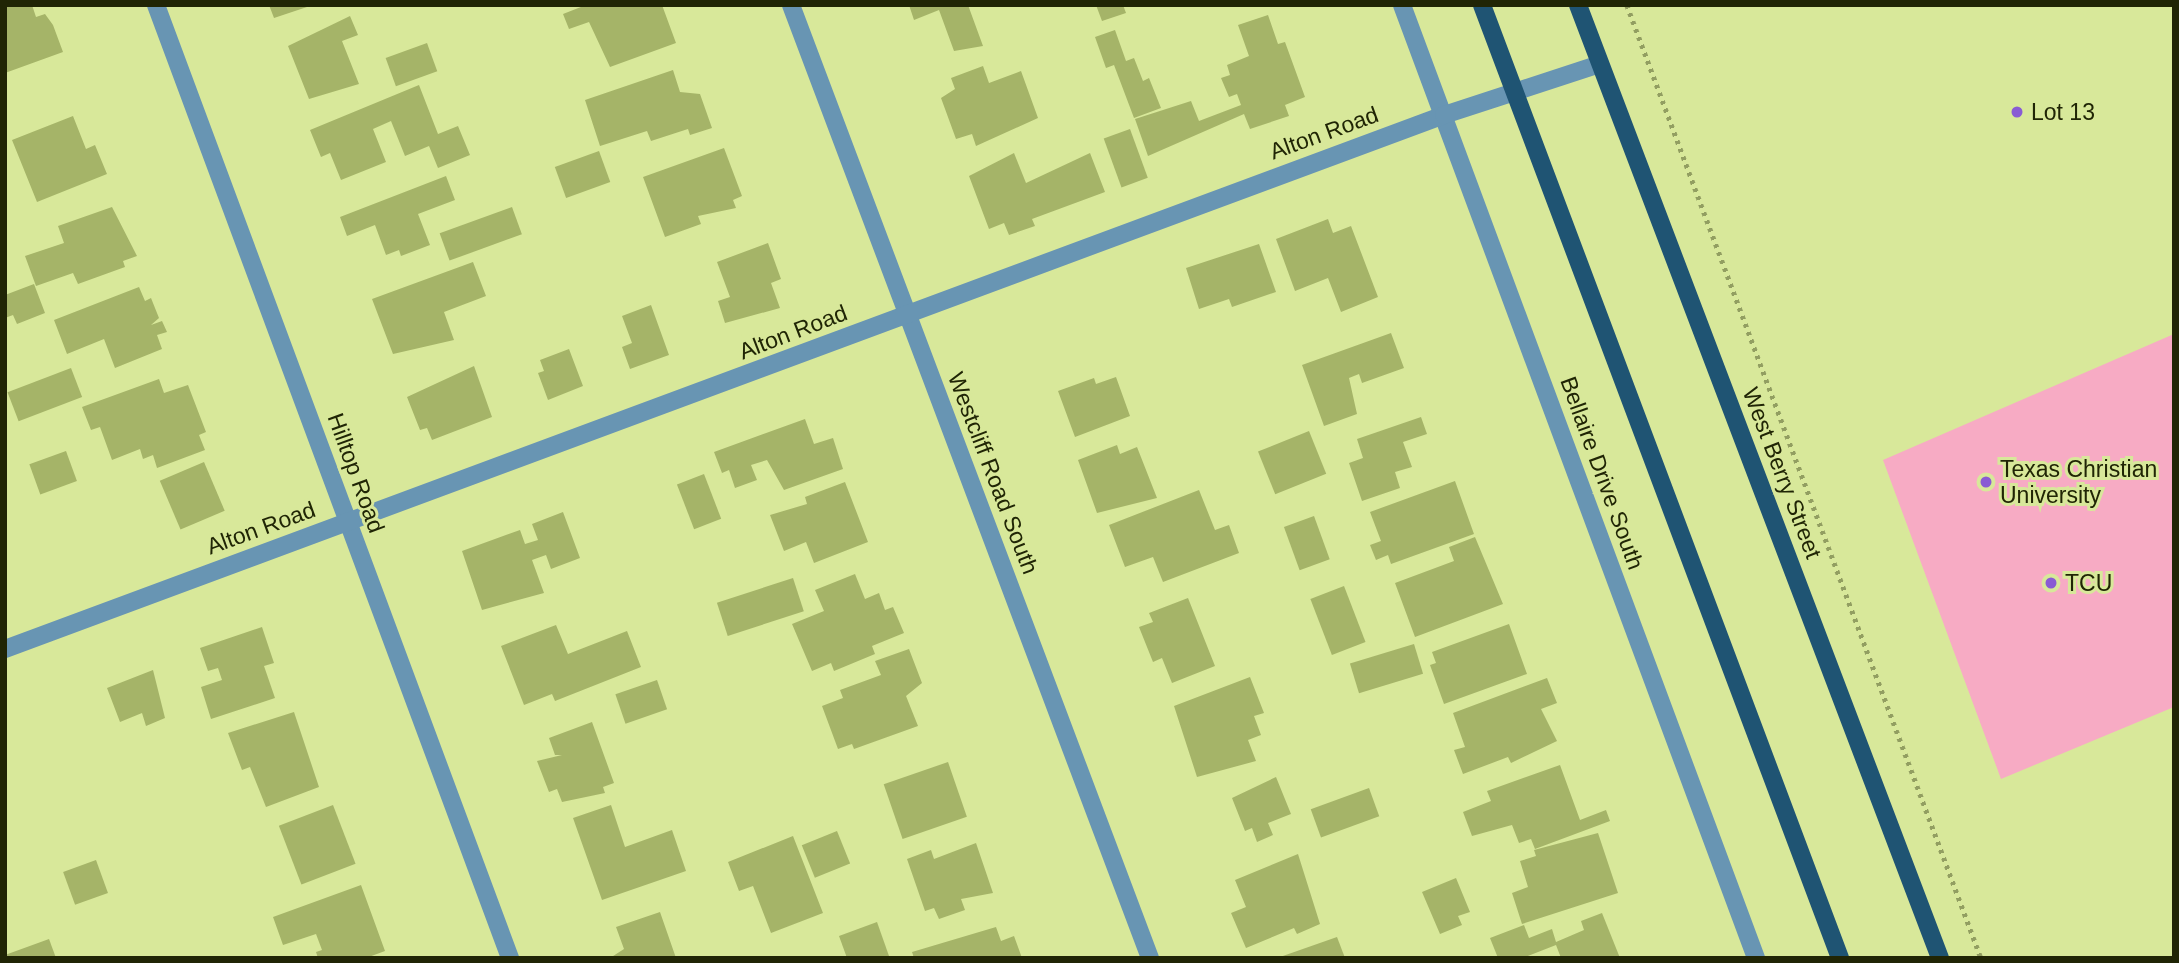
<!DOCTYPE html>
<html>
<head>
<meta charset="utf-8">
<style>
	body { margin:0 }
	#map { position:relative; width:2179px; height:963px; overflow:hidden; background:#d8e89a; font-family:Arial,sans-serif }
	div>[style] { position:absolute }
	.green>* { inset:0; background:#f7abc4 }
	.building>* { inset:0; background:#a5b468; transform-origin:0 0 }
	.path>* { height:4.5px; margin-top:-2.25px; transform-origin:0; background:repeating-linear-gradient(90deg,#929e61 0 3.5px,transparent 0 8.5px) }
	.minor>* { height:18px; margin:-9px; padding:0 9px; transform-origin:9px; border-radius:9px; background:#6895b3 }
	.major>* { height:18px; margin:-9px; padding:0 9px; transform-origin:9px; border-radius:9px; background:#1f5473 }
	.dots>* { width:19px; height:19px; translate:-50% -50%; box-sizing:border-box; border:4px solid #d8e89a; border-radius:50% }
	span { translate:-50% -50%; white-space:nowrap; text-align:center; line-height:1.15; -webkit-text-stroke:6px #d8e89a; paint-order:stroke }
	.poi-label { font-size:23px; color:#202505 }
	.left { translate:0 -50%; text-align:left }
	.street-label { font-size:23px; color:#202505 }
	.frame { position:absolute; inset:0; border:7px solid #202505; pointer-events:none }
</style>
</head>
<body>
<div id="map">
	<div class="green">
		<div style="clip-path:polygon(2174px 334px,2174px 707px,2001px 779px,1883px 460px)"></div>
	</div>
	<div class="building">
		<div style="clip-path:polygon(32px 5px,36px 17px,45px 14px,53px 25px,63px 52px,5px 73px,5px 7px)"></div>
		<div style="clip-path:polygon(269px 5px,310px 5px,310px 6px,274px 18px)"></div>
		<div style="clip-path:polygon(586px 5px,662px 5px,676px 43px,610px 67px,589px 22px,569px 29px,563px 14px)"></div>
		<div style="clip-path:polygon(909px 5px,968px 5px,983px 46px,954px 51px,939px 10px,914px 20px)"></div>
		<div style="clip-path:polygon(1096px 5px,1123px 5px,1126px 13px,1102px 21px)"></div>
		<div style="clip-path:polygon(1268px 15px,1278px 44px,1285px 42px,1305px 97px,1285px 105px,1289px 116px,1250px 129px,1244px 114px,1148px 156px,1135px 119px,1191px 101px,1199px 121px,1241px 105px,1237px 94px,1229px 97px,1221px 78px,1230px 75px,1227px 65px,1249px 56px,1238px 25px)"></div>
		<div style="clip-path:polygon(350px 16px,358px 35px,342px 41px,359px 84px,309px 99px,288px 46px)"></div>
		<div style="clip-path:polygon(1115px 30px,1126px 61px,1134px 58px,1143px 81px,1149px 78px,1161px 108px,1134px 118px,1114px 65px,1106px 68px,1095px 37px)"></div>
		<div style="left:427px;top:43px;width:30px;height:44px;rotate:70deg"></div>
		<div style="clip-path:polygon(983px 66px,989px 83px,1021px 71px,1038px 118px,976px 146px,972px 134px,956px 139px,941px 98px,955px 89px,951px 78px)"></div>
		<div style="clip-path:polygon(673px 70px,680px 92px,700px 94px,712px 128px,690px 135px,688px 129px,651px 141px,647px 131px,600px 146px,585px 100px)"></div>
		<div style="clip-path:polygon(419px 85px,438px 134px,458px 126px,470px 155px,438px 168px,429px 146px,405px 156px,391px 121px,373px 129px,386px 162px,341px 180px,330px 153px,321px 157px,310px 130px)"></div>
		<div style="clip-path:polygon(73px 116px,86px 149px,95px 145px,107px 174px,37px 202px,12px 140px)"></div>
		<div style="left:1130px;top:129px;width:52px;height:28px;rotate:70deg"></div>
		<div style="clip-path:polygon(724px 148px,742px 196px,733px 200px,736px 208px,698px 216px,701px 224px,665px 237px,643px 177px)"></div>
		<div style="left:599px;top:151px;width:33px;height:47px;rotate:70deg"></div>
		<div style="clip-path:polygon(1014px 153px,1026px 183px,1090px 153px,1105px 192px,1032px 219px,1035px 226px,1009px 235px,1004px 223px,989px 229px,969px 176px)"></div>
		<div style="clip-path:polygon(446px 176px,455px 200px,418px 214px,430px 245px,401px 256px,399px 250px,386px 255px,375px 225px,347px 236px,340px 217px)"></div>
		<div style="clip-path:polygon(112px 207px,137px 256px,123px 261px,125px 267px,78px 284px,73px 273px,36px 286px,25px 256px,64px 243px,58px 226px)"></div>
		<div style="left:512px;top:207px;width:29px;height:77px;rotate:70deg"></div>
		<div style="clip-path:polygon(1328px 219px,1333px 233px,1351px 226px,1378px 297px,1341px 312px,1328px 278px,1295px 291px,1276px 239px)"></div>
		<div style="clip-path:polygon(768px 243px,781px 279px,771px 283px,780px 308px,725px 323px,718px 301px,730px 297px,717px 262px)"></div>
		<div style="clip-path:polygon(1259px 244px,1276px 292px,1232px 307px,1229px 299px,1199px 309px,1186px 268px)"></div>
		<div style="clip-path:polygon(473px 262px,486px 296px,444px 312px,454px 340px,393px 354px,372px 299px)"></div>
		<div style="clip-path:polygon(34px 284px,45px 313px,17px 324px,13px 315px,5px 318px,5px 295px)"></div>
		<div style="clip-path:polygon(139px 287px,145px 301px,151px 298px,159px 318px,151px 325px,162px 321px,167px 332px,157px 335px,162px 349px,115px 368px,104px 339px,67px 354px,54px 320px)"></div>
		<div style="clip-path:polygon(651px 305px,669px 355px,630px 369px,622px 347px,632px 343px,622px 316px)"></div>
		<div style="clip-path:polygon(1391px 333px,1404px 368px,1362px 383px,1359px 374px,1349px 378px,1357px 414px,1324px 426px,1302px 365px)"></div>
		<div style="clip-path:polygon(569px 349px,583px 386px,548px 400px,538px 373px,544px 371px,540px 360px)"></div>
		<div style="clip-path:polygon(474px 366px,492px 417px,432px 440px,427px 428px,420px 430px,407px 397px)"></div>
		<div style="left:71px;top:368px;width:31px;height:68px;rotate:69deg"></div>
		<div style="clip-path:polygon(1116px 377px,1130px 416px,1075px 437px,1058px 391px,1094px 378px,1096px 384px)"></div>
		<div style="clip-path:polygon(159px 379px,164px 393px,188px 385px,206px 432px,199px 435px,205px 450px,157px 468px,153px 455px,143px 459px,140px 449px,112px 460px,100px 427px,91px 430px,82px 407px)"></div>
		<div style="clip-path:polygon(1421px 417px,1427px 434px,1403px 442px,1412px 467px,1395px 472px,1400px 488px,1362px 501px,1349px 463px,1363px 458px,1357px 439px)"></div>
		<div style="clip-path:polygon(805px 419px,814px 444px,833px 438px,843px 469px,784px 490px,767px 460px,751px 465px,757px 480px,735px 488px,729px 470px,722px 473px,714px 452px)"></div>
		<div style="left:1309px;top:431px;width:46px;height:55px;rotate:68deg"></div>
		<div style="clip-path:polygon(1117px 445px,1120px 454px,1137px 447px,1157px 498px,1097px 513px,1078px 460px)"></div>
		<div style="left:66px;top:451px;width:32px;height:39px;rotate:70deg"></div>
		<div style="left:204px;top:462px;width:53px;height:48px;rotate:67deg"></div>
		<div style="left:704px;top:474px;width:48px;height:29px;rotate:69deg"></div>
		<div style="clip-path:polygon(1455px 481px,1474px 534px,1391px 564px,1388px 555px,1376px 560px,1370px 545px,1381px 541px,1370px 512px)"></div>
		<div style="clip-path:polygon(845px 482px,868px 542px,814px 563px,806px 542px,784px 551px,770px 515px,807px 504px,805px 497px)"></div>
		<div style="clip-path:polygon(1199px 490px,1215px 530px,1229px 525px,1239px 553px,1163px 582px,1153px 557px,1125px 567px,1109px 525px)"></div>
		<div style="clip-path:polygon(563px 512px,580px 558px,551px 569px,546px 555px,532px 560px,544px 593px,482px 610px,462px 551px,520px 530px,525px 544px,538px 540px,532px 524px)"></div>
		<div style="left:1314px;top:516px;width:46px;height:32px;rotate:70deg"></div>
		<div style="clip-path:polygon(1475px 537px,1503px 604px,1415px 637px,1395px 583px,1454px 561px,1449px 547px)"></div>
		<div style="clip-path:polygon(855px 574px,865px 599px,879px 593px,885px 610px,893px 607px,904px 633px,872px 646px,875px 654px,834px 671px,831px 663px,812px 671px,792px 624px,824px 611px,815px 590px)"></div>
		<div style="left:793px;top:578px;width:35px;height:80px;rotate:72deg"></div>
		<div style="left:1344px;top:586px;width:60px;height:36px;rotate:69deg"></div>
		<div style="clip-path:polygon(1188px 598px,1215px 666px,1172px 683px,1162px 658px,1153px 662px,1139px 627px,1153px 622px,1149px 613px)"></div>
		<div style="clip-path:polygon(1509px 624px,1527px 674px,1444px 704px,1430px 665px,1436px 663px,1432px 652px)"></div>
		<div style="clip-path:polygon(556px 625px,568px 654px,627px 631px,641px 667px,555px 701px,552px 694px,524px 705px,501px 646px)"></div>
		<div style="clip-path:polygon(262px 627px,274px 663px,264px 666px,275px 698px,211px 719px,201px 687px,222px 680px,218px 668px,208px 671px,200px 648px)"></div>
		<div style="left:1414px;top:644px;width:31px;height:67px;rotate:73deg"></div>
		<div style="clip-path:polygon(909px 649px,922px 683px,906px 696px,918px 726px,854px 749px,852px 744px,838px 749px,822px 706px,843px 698px,840px 690px,881px 675px,875px 661px)"></div>
		<div style="clip-path:polygon(153px 670px,165px 718px,146px 726px,142px 713px,120px 722px,107px 688px)"></div>
		<div style="clip-path:polygon(1250px 677px,1264px 713px,1254px 716px,1261px 735px,1248px 740px,1256px 761px,1197px 777px,1174px 706px)"></div>
		<div style="clip-path:polygon(1547px 678px,1557px 703px,1541px 709px,1557px 741px,1511px 763px,1508px 757px,1463px 774px,1454px 750px,1465px 747px,1453px 713px)"></div>
		<div style="left:657px;top:680px;width:31px;height:44px;rotate:71deg"></div>
		<div style="clip-path:polygon(294px 712px,319px 787px,266px 807px,250px 767px,242px 770px,228px 733px)"></div>
		<div style="clip-path:polygon(592px 722px,614px 783px,603px 787px,605px 793px,562px 802px,557px 789px,549px 792px,537px 761px,562px 755px,555px 755px,549px 738px)"></div>
		<div style="left:948px;top:762px;width:58px;height:68px;rotate:71deg"></div>
		<div style="clip-path:polygon(1560px 765px,1580px 820px,1606px 810px,1610px 821px,1535px 849px,1531px 839px,1519px 843px,1512px 825px,1472px 836px,1463px 812px,1491px 801px,1487px 791px)"></div>
		<div style="clip-path:polygon(1276px 777px,1291px 814px,1268px 823px,1273px 835px,1257px 842px,1252px 828px,1245px 831px,1232px 798px)"></div>
		<div style="left:1369px;top:788px;width:30px;height:62px;rotate:70deg"></div>
		<div style="left:333px;top:805px;width:63px;height:58px;rotate:69deg"></div>
		<div style="clip-path:polygon(611px 805px,625px 847px,672px 830px,686px 871px,602px 900px,573px 818px)"></div>
		<div style="left:837px;top:831px;width:35px;height:38px;rotate:68deg"></div>
		<div style="clip-path:polygon(1598px 833px,1618px 893px,1522px 924px,1512px 893px,1528px 887px,1520px 861px,1536px 856px,1534px 850px)"></div>
		<div style="clip-path:polygon(793px 836px,823px 913px,771px 933px,753px 886px,739px 891px,728px 862px)"></div>
		<div style="clip-path:polygon(976px 843px,993px 893px,961px 899px,965px 910px,939px 919px,934px 908px,925px 911px,907px 859px,931px 850px,934px 859px)"></div>
		<div style="clip-path:polygon(1298px 854px,1320px 924px,1297px 934px,1294px 928px,1246px 948px,1231px 913px,1246px 907px,1235px 880px)"></div>
		<div style="left:96px;top:860px;width:35px;height:35px;rotate:70deg"></div>
		<div style="clip-path:polygon(1456px 878px,1470px 912px,1458px 916px,1462px 925px,1440px 934px,1422px 892px)"></div>
		<div style="clip-path:polygon(361px 885px,385px 951px,366px 958px,318px 958px,316px 952px,322px 950px,316px 934px,283px 945px,273px 917px)"></div>
		<div style="clip-path:polygon(660px 912px,676px 958px,610px 958px,624px 949px,616px 927px)"></div>
		<div style="clip-path:polygon(1602px 913px,1620px 958px,1561px 958px,1556px 945px,1523px 958px,1498px 958px,1490px 938px,1524px 925px,1529px 938px,1552px 929px,1556px 942px,1584px 930px,1581px 921px)"></div>
		<div style="clip-path:polygon(877px 922px,889px 956px,847px 958px,839px 936px)"></div>
		<div style="clip-path:polygon(996px 927px,1001px 941px,1014px 936px,1022px 958px,914px 958px,912px 952px)"></div>
		<div style="clip-path:polygon(1337px 937px,1345px 958px,1280px 958px,1280px 957px)"></div>
		<div style="clip-path:polygon(49px 939px,56px 958px,5px 958px,5px 955px)"></div>
	</div>
	<div class="path">
		<div style="left:1627px;top:5px;width:1017px;rotate:69.62deg"></div>
	</div>
	<div class="minor">
		<div style="left:156px;top:5px;width:1017px;rotate:69.62deg"></div>
		<div style="left:791px;top:5px;width:1018px;rotate:69.36deg"></div>
		<div style="left:1402px;top:5px;width:1017px;rotate:69.62deg"></div>
		<div style="left:5px;top:649px;width:1535px;rotate:-20.36deg"></div>
		<div style="left:1444px;top:115px;width:164px;rotate:-18.1deg"></div>
	</div>
	<div class="major">
		<div style="left:1482px;top:5px;width:1018px;rotate:69.41deg"></div>
		<div style="left:1578px;top:5px;width:1019px;rotate:69.2deg"></div>
	</div>
	<div class="dots">
		<div style="left:2017px;top:112px;background:#895bd4"></div>
		<div style="left:1986px;top:482px;background:#895bd4"></div>
		<div style="left:2051px;top:583px;background:#895bd4"></div>
	</div>
	<div class="poi-label">
		<span class="left" style="left:2031px;top:112px">Lot 13</span>
		<span class="left" style="left:2000px;top:482px">Texas Christian<br>University</span>
		<span class="left" style="left:2065px;top:583px">TCU</span>
	</div>
	<div class="street-label">
		<span style="left:1324px;top:133px;rotate:-20deg">Alton Road</span>
		<span style="left:793px;top:332px;rotate:-21deg">Alton Road</span>
		<span style="left:356px;top:473px;rotate:70deg">Hilltop Road</span>
		<span style="left:993px;top:473px;rotate:69deg">Westcliff Road South</span>
		<span style="left:1602px;top:473px;rotate:70deg">Bellaire Drive South</span>
		<span style="left:1782px;top:473px;rotate:69deg">West Berry Street</span>
		<span style="left:261px;top:528px;rotate:-20deg">Alton Road</span>
	</div>
	<div class="frame"></div>
</div>
</body>
</html>
